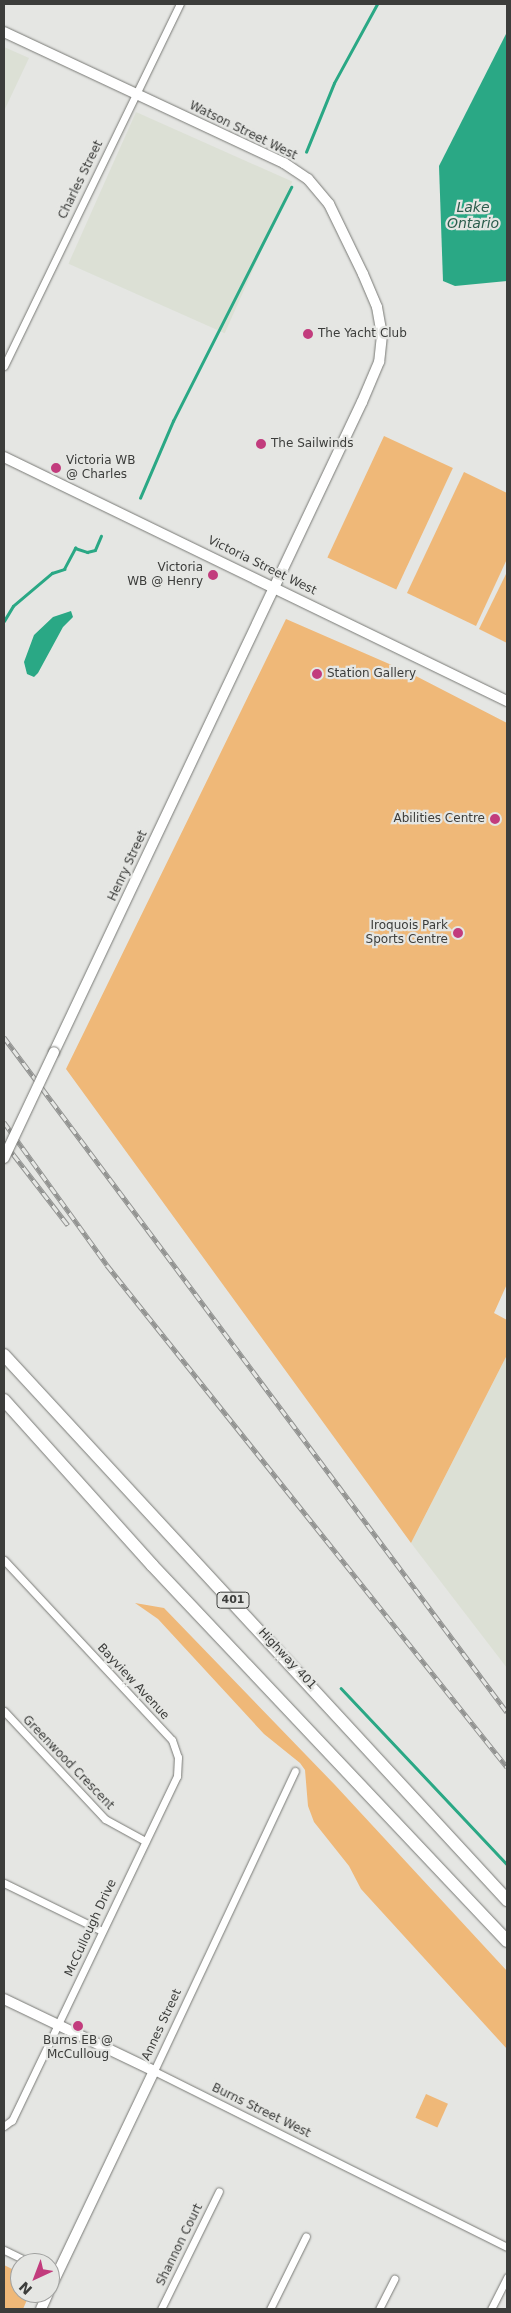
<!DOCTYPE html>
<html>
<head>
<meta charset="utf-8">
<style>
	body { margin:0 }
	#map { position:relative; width:511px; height:2313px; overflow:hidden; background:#e5e6e3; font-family:"DejaVu Sans",sans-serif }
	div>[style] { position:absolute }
	.built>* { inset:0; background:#dce0d5; transform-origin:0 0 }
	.green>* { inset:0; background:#efb878; transform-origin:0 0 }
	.water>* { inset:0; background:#2aa885 }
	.stream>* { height:2.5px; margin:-1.25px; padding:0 1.25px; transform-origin:1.25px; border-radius:1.25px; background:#2aa885 }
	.roads { filter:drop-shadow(0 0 1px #787975) drop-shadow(0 0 1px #787975) }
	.street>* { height:7px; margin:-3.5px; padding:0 3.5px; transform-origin:3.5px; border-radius:3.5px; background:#fff }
	.secondary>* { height:10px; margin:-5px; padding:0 5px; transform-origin:5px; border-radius:5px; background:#fff }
	.highway>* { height:12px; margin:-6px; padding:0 6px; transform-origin:6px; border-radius:6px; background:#fff }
	.rail>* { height:4.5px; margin-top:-2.25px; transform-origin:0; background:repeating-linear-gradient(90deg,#e5e6e3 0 8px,#929391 0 16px); box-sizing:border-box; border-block:1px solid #929391 }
	.bridges { filter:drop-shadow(0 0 1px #787975) drop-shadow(0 0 1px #787975) }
	.secondary-bridge>* { height:10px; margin:-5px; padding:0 5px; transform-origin:5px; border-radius:5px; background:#fff }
	.dots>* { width:14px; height:14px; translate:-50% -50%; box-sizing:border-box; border:2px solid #e5e6e3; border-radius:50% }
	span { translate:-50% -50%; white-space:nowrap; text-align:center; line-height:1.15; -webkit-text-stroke:4.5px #e5e6e3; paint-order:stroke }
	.shield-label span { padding:1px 4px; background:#e5e6e3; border:1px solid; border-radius:4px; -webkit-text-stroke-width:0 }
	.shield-label { font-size:11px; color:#3c3d3b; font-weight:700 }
	.street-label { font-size:12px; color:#3c3d3b }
	.poi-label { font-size:12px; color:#3c3d3b }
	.left { translate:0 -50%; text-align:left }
	.right { translate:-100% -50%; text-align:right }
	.water-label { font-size:14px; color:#2c5d4d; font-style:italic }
	.frame { position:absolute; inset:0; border:5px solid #3c3d3b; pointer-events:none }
	.north { position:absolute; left:10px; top:2253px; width:50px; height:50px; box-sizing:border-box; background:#e5e6e3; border:1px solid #a1a2a0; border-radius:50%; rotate:223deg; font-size:14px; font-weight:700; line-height:20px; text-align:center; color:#3c3d3b }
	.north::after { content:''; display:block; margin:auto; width:18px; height:22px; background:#c23c7d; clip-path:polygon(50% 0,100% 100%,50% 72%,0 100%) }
</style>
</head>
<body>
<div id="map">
	<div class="built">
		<div style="clip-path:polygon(4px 47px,29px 58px,4px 111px)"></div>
		<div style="left:136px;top:112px;width:171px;height:166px;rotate:24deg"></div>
		<div style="clip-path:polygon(507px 1355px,507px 1668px,411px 1543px)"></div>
	</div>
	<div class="green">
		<div style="left:384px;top:436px;width:76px;height:134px;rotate:25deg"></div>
		<div style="clip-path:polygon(464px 472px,507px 493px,507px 559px,476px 626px,407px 593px)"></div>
		<div style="clip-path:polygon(507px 572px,507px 643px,479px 629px)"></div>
		<div style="clip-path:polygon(286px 619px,410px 673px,507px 723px,507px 1284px,494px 1313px,507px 1320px,507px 1355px,411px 1543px,66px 1069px)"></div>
		<div style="clip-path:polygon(135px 1603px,164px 1608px,335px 1785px,507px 1971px,507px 2049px,361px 1889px,349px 1866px,314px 1822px,308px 1806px,305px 1770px,300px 1763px,264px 1734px,158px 1619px)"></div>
		<div style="left:426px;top:2094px;width:24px;height:26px;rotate:24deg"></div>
		<div style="clip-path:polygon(4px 2265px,20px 2273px,20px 2293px,30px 2293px,23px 2309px,4px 2309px)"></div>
	</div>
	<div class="water">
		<div style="clip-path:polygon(507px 32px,507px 281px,455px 286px,443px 281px,439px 166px)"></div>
		<div style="clip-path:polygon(71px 611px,73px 617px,63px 627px,38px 673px,34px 677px,27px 674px,24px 662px,34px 635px,53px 617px)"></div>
	</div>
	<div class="stream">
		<div style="left:306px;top:152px;width:74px;rotate:-67.9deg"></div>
		<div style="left:334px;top:83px;width:90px;rotate:-61.4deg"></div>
		<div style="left:140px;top:498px;width:84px;rotate:-66.8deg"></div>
		<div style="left:173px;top:421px;width:262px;rotate:-63.2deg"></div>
		<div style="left:4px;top:621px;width:17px;rotate:-59deg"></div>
		<div style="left:13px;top:606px;width:51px;rotate:-40.2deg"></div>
		<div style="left:52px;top:573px;width:13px;rotate:-18deg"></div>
		<div style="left:64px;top:569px;width:24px;rotate:-62deg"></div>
		<div style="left:75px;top:548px;width:13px;rotate:18deg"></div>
		<div style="left:87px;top:552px;width:8px;rotate:-14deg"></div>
		<div style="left:95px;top:550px;width:15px;rotate:-67deg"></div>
		<div style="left:341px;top:1688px;width:242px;rotate:46.7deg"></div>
	</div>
	<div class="roads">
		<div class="street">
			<div style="left:4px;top:366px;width:403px;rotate:-64.1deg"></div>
			<div style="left:4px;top:1560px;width:246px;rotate:47deg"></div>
			<div style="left:172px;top:1740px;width:18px;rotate:71deg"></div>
			<div style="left:178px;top:1757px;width:19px;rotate:93deg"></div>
			<div style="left:177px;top:1776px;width:382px;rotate:115.6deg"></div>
			<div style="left:12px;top:2120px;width:10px;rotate:143deg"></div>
			<div style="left:4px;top:1711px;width:148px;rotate:46.9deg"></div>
			<div style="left:105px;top:1819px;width:46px;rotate:28.8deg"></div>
			<div style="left:295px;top:1771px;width:331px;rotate:115.2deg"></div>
			<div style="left:154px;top:2071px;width:394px;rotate:26.5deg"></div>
			<div style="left:4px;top:1883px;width:109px;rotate:26.1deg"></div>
			<div style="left:4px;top:2250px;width:30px;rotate:26deg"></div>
			<div style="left:161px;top:2309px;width:131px;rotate:-63.8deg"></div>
			<div style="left:270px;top:2309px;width:81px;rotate:-63.7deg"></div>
			<div style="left:379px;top:2309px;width:34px;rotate:-63deg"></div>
			<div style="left:491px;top:2309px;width:36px;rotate:-63deg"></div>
		</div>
		<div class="secondary">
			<div style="left:4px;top:32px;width:309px;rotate:25.1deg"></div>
			<div style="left:284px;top:163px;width:29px;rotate:34deg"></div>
			<div style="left:308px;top:179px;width:33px;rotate:50deg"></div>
			<div style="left:329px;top:204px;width:78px;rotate:64.1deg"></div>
			<div style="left:363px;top:274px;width:36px;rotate:67deg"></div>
			<div style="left:377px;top:307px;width:28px;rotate:80deg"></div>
			<div style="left:382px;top:335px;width:27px;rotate:96deg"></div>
			<div style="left:379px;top:362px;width:43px;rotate:113deg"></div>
			<div style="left:362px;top:402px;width:719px;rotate:115.35deg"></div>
			<div style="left:4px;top:457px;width:559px;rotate:25.88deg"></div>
			<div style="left:4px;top:1999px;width:166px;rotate:25.6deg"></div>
			<div style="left:154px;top:2071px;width:242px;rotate:115.5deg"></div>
			<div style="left:41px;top:2309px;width:17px;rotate:-66deg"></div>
		</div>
		<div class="highway">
			<div style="left:4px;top:1355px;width:742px;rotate:47.29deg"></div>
			<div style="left:4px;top:1400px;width:222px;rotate:48.1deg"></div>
			<div style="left:152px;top:1565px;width:517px;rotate:46.65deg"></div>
		</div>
	</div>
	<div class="rail">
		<div style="left:4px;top:1037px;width:842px;rotate:53.31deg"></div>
		<div style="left:4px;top:1122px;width:176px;rotate:54.2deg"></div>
		<div style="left:107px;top:1265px;width:642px;rotate:51.45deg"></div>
		<div style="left:4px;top:1142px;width:105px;rotate:52.4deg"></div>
	</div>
	<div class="bridges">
		<div class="secondary-bridge">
			<div style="left:4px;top:1158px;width:117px;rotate:-64.7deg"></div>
		</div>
	</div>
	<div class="dots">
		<div style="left:308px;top:334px;background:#c23c7d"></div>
		<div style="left:261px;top:444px;background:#c23c7d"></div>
		<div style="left:56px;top:468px;background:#c23c7d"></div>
		<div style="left:213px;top:575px;background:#c23c7d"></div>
		<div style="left:317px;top:674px;background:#c23c7d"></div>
		<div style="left:495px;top:819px;background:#c23c7d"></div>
		<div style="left:458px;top:933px;background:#c23c7d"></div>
		<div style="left:78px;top:2026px;background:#c23c7d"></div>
	</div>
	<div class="shield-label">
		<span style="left:233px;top:1600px">401</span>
	</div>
	<div class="street-label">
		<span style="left:243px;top:131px;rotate:26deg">Watson Street West</span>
		<span style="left:81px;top:180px;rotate:-64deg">Charles Street</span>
		<span style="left:262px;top:566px;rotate:26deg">Victoria Street West</span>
		<span style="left:128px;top:866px;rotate:-65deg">Henry Street</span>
		<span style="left:287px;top:1659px;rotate:47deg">Highway 401</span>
		<span style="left:133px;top:1682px;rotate:47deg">Bayview Avenue</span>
		<span style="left:68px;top:1763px;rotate:46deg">Greenwood Crescent</span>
		<span style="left:91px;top:1928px;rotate:-65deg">McCullough Drive</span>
		<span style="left:162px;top:2025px;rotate:-65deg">Annes Street</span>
		<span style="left:261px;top:2111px;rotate:26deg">Burns Street West</span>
		<span style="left:180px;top:2245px;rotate:-64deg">Shannon Court</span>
	</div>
	<div class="poi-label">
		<span class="left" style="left:318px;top:334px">The Yacht Club</span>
		<span class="left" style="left:271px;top:444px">The Sailwinds</span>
		<span class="left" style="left:66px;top:468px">Victoria WB<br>@ Charles</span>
		<span class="right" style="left:203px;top:575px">Victoria<br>WB @ Henry</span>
		<span class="left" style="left:327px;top:674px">Station Gallery</span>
		<span class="right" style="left:485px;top:819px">Abilities Centre</span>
		<span class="right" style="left:448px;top:933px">Iroquois Park<br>Sports Centre</span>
		<span style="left:78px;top:2048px">Burns EB @<br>McCulloug</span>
	</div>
	<div class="water-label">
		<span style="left:473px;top:215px">Lake<br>Ontario</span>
	</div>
	<div class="frame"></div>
	<div class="north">N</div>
</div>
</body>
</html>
